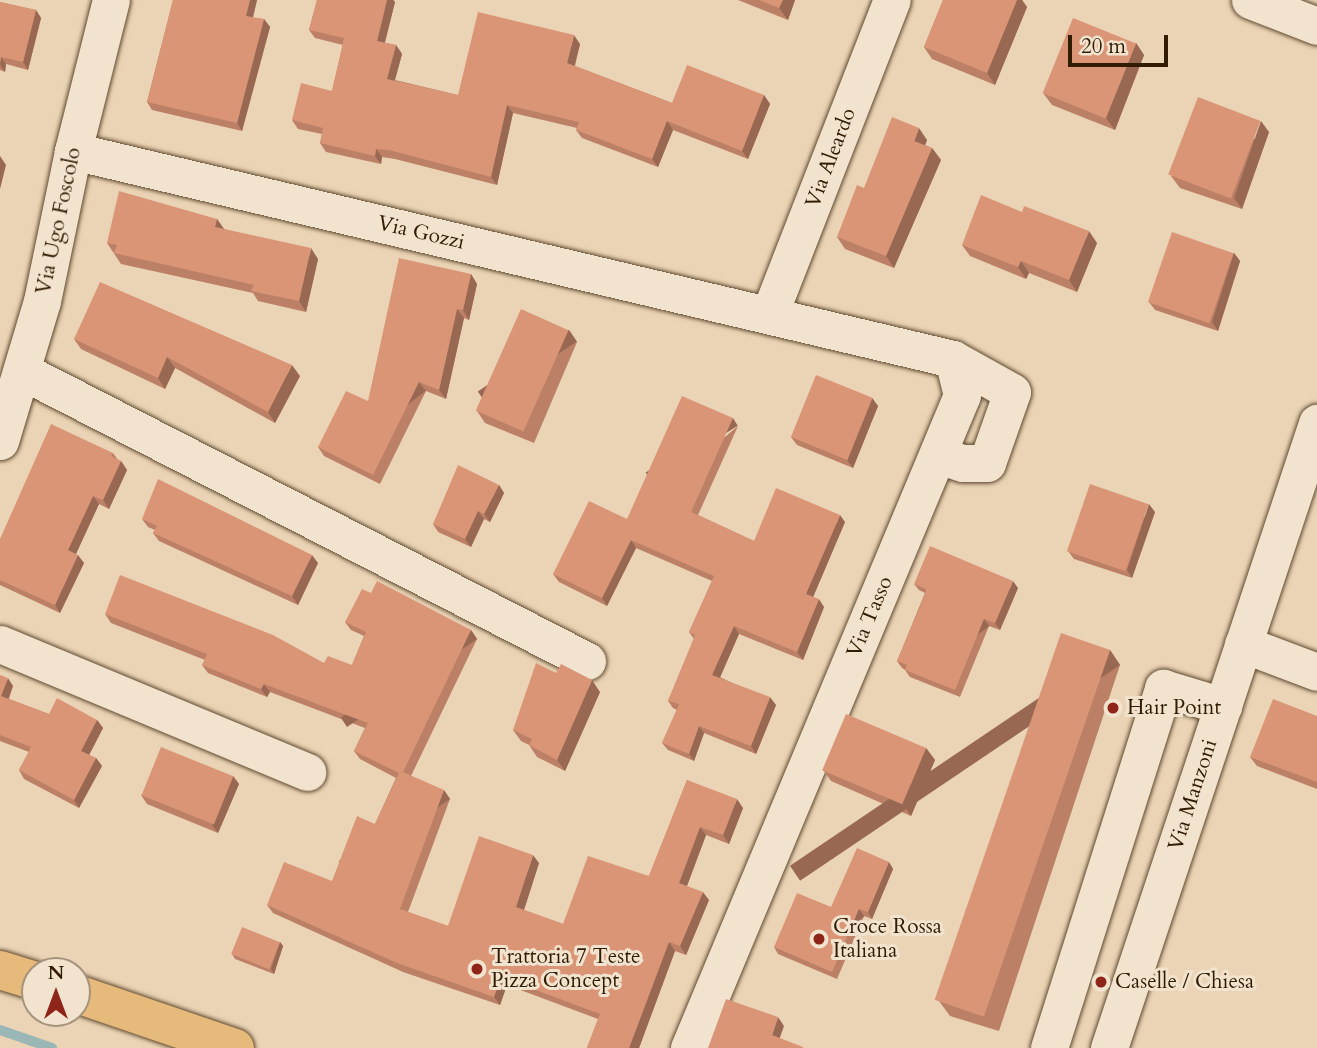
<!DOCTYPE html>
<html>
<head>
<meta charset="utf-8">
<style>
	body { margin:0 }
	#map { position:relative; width:1317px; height:1048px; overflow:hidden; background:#ebd4b5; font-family:Cardo,serif }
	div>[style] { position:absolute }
	.stream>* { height:10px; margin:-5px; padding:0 5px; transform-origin:5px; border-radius:5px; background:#9ab7b5 }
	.roads { filter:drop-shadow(0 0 2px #604a2f) drop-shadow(0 0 2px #604a2f) }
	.minor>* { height:37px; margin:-18.5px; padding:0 18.5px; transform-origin:18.5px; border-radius:18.5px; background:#f2e3cf }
	.major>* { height:38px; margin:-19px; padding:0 19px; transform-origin:19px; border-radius:19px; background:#e6ba7a }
	.wall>* { inset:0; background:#bb8066 }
	.shaded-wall>* { inset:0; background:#996853; transform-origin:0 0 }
	.building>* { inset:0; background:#da9577; transform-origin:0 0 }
	.dots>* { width:19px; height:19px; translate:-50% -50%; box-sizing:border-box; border:4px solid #f2e3cf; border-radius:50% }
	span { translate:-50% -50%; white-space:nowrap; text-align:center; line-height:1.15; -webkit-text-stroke:6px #f2e3cf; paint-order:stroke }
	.street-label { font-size:21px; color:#311c02 }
	.poi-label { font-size:21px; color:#311c02 }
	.left { translate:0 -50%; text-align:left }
	.north { position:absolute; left:21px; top:957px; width:70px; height:70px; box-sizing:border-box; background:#f2e3cf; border:2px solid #a5937d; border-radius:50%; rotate:0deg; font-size:19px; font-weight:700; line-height:28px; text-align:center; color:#311c02 }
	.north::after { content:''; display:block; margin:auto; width:24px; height:32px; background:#8f2418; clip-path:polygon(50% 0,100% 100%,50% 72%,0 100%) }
	.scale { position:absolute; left:1068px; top:35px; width:100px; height:32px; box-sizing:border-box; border:4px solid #311c02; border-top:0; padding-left:9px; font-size:21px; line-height:24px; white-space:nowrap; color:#311c02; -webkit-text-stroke:5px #f2e3cf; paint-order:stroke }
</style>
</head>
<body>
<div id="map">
	<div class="stream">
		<div style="left:0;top:1030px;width:55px;rotate:19.1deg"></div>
	</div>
	<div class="roads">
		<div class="minor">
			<div style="left:1250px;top:0;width:72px;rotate:21.2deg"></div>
			<div style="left:73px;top:151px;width:904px;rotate:13.3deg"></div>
			<div style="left:953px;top:359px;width:37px;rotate:76deg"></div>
			<div style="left:962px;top:395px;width:708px;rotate:112.69deg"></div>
			<div style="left:769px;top:315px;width:338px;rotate:-68.7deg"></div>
			<div style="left:24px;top:372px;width:633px;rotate:27.17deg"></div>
			<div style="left:0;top:441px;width:146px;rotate:-73.3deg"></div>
			<div style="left:42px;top:301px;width:153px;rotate:-78.3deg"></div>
			<div style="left:73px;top:151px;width:156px;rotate:-75.9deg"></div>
			<div style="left:938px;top:455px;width:26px;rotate:18deg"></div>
			<div style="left:963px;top:463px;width:24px"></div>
			<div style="left:987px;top:463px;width:75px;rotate:-70.6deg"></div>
			<div style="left:1012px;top:392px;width:68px;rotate:-150.8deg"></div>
			<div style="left:0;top:644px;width:333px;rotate:22.6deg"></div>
			<div style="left:1243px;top:644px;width:79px;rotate:20.7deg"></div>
			<div style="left:1049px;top:1048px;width:378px;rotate:-72.4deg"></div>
			<div style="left:1163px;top:688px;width:63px;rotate:16.7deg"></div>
			<div style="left:1109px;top:1048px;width:659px;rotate:-71.59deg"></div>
		</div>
		<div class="major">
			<div style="left:0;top:970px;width:37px;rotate:17deg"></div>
			<div style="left:77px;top:994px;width:167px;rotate:18.9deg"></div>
		</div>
	</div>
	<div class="wall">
		<div style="clip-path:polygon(173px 0,257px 0,253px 18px,264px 19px,270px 27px,242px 131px,152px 110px,147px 102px)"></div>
		<div style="clip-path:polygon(317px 0,393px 0,395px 2px,385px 43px,396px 45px,402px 54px,395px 80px,458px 95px,580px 44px,575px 66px,672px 103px,764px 95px,770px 104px,748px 159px,673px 130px,658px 167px,582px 138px,576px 130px,577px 128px,513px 113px,497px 185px,395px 159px,382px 157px,381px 164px,326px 152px,320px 143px,322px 134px,298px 129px,292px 120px,332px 91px,343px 45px,315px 38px,309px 30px)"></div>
		<div style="clip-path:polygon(738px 0,795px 0,788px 20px)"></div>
		<div style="clip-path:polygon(943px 0,1022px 0,1027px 7px,995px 85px,932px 59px,924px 47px)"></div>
		<div style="clip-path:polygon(0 2px,36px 10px,41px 18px,28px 70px,6px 64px,5px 72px,0 70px)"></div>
		<div style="clip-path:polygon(1136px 43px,1144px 55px,1115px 130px,1052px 105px,1043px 93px)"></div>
		<div style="clip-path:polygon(1269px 132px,1242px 209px,1180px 188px,1171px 176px)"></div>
		<div style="clip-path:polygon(927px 140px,925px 145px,932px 148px,941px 160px,894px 268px,845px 249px,837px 237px,864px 188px)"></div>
		<div style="clip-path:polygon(1022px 212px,1097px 243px,1077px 292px,1029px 273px,1026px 279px,970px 256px,962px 245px)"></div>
		<div style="clip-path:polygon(217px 219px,224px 229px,318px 259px,306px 312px,258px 301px,253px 293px,121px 264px,107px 243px)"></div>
		<div style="clip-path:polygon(1234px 253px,1240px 261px,1218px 331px,1155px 310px,1149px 302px)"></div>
		<div style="clip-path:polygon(471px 274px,477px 284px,469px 320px,464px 318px,446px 399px,426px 391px,380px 484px,324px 456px,318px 447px,368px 401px)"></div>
		<div style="clip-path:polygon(569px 330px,577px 342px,534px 443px,485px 423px,477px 411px)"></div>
		<div style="clip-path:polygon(74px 339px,300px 376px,275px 423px,175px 368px,165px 389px,81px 349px)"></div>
		<div style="clip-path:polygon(872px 398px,878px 406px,853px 468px,797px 445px,791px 437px)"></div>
		<div style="clip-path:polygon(738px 426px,698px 515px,754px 541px,845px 522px,813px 597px,824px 607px,803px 660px,739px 634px,720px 677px,776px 705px,756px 754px,704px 733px,694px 761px,668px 750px,662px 743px,677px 710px,673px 708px,668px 701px,694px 639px,689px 632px,712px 581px,636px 548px,607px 606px,559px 582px,553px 574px,627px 519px)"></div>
		<div style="clip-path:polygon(113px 453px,118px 460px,121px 461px,127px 470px,109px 509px,99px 504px,76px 554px,84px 563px,60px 613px,0 585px,0 539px)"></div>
		<div style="clip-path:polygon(499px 485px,504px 493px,490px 522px,484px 519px,471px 547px,438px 532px,433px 524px)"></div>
		<div style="clip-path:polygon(1155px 512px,1132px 578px,1074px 559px,1068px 551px)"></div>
		<div style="clip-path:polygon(142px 519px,318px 563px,298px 605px,159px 541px,153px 533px,155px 530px,148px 527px)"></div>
		<div style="clip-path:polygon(914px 584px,1018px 588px,1000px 630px,989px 626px,960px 697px,910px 677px,905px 670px,902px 668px,897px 661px,925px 593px,919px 590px)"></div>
		<div style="clip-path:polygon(371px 593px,471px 630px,477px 639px,411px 776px,450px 799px,408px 912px,448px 926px,539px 863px,524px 910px,563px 924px,649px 876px,687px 780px,743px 808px,729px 844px,706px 835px,687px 886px,709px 900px,686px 955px,675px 951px,639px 1048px,587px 1048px,598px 1019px,507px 985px,500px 1005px,403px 972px,273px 913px,267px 905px,332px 881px,375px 824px,396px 778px,360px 759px,354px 751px,365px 728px,270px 692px,267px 697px,208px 673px,202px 665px,205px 660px,111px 623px,105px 614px,324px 663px,352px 665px,364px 636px,351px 630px,345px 622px)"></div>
		<div style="clip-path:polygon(1110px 650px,1120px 665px,999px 1031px,950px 1016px,939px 1001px)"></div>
		<div style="clip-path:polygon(556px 673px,600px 692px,565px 771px,537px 757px,529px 745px,521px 741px,513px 730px)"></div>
		<div style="clip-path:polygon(0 675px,13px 686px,9px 699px,49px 714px,97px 720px,103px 728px,89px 755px,96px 758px,102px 766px,79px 808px,24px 779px,19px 770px,29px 752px,0 741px)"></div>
		<div style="clip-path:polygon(1317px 716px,1317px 789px,1257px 766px,1250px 757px)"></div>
		<div style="clip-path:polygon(926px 748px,935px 760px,911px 816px,831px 781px,823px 770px)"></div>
		<div style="clip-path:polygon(233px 776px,239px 784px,218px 833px,147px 804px,141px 795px)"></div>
		<div style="clip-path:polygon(889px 862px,893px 869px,872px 919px,864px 916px,837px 979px,778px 954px,774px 947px,831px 907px)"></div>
		<div style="clip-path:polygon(280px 942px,283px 946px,274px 974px,235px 959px,232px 954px)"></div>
	</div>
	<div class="shaded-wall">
		<div style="clip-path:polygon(250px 0,257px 0,251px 24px,246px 16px)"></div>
		<div style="clip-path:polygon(387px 0,393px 0,395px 2px,383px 49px,377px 41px)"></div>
		<div style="clip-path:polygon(783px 0,795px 0,788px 20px,779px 8px)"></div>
		<div style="clip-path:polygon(1017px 0,1022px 0,1027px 7px,995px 85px,987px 73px)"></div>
		<div style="clip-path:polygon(36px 10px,41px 18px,28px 70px,23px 62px)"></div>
		<div style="clip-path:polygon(264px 19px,270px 27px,242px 131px,237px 123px)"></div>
		<div style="clip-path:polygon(574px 35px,580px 44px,573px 71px,567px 63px)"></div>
		<div style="clip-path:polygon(1136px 43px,1144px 55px,1115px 130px,1106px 118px)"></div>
		<div style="clip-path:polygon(396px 45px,402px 54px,393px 87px,387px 79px)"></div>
		<div style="clip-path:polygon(1px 57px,6px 64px,5px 72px,0 65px)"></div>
		<div style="clip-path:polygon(764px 95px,770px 104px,748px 159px,742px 151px)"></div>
		<div style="clip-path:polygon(507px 105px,513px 113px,497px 185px,491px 177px)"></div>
		<div style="clip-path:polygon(667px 121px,673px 130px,658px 167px,652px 159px)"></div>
		<div style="clip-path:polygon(1261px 121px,1269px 132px,1242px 209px,1234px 198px)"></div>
		<div style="clip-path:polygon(919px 128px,927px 140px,922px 153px,914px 141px)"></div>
		<div style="clip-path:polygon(932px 148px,941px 160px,894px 268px,886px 256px)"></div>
		<div style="clip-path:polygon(376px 149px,382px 157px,381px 164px,375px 156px)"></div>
		<div style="clip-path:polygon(0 156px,6px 165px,0 189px)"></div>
		<div style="clip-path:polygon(217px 219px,224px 229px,215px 227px)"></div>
		<div style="clip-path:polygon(1089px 231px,1097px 243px,1077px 292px,1069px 280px)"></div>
		<div style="clip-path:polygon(311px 248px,318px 259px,306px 312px,299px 301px)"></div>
		<div style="clip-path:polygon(1234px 253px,1240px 261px,1218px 331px,1212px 322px)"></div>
		<div style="clip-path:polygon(1021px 261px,1029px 273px,1026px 279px,1018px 267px)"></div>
		<div style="clip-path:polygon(471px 274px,477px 284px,469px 320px,463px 310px)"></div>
		<div style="clip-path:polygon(457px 309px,464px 318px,446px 399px,439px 390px)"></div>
		<div style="left:569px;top:330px;width:14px;height:110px;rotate:56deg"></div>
		<div style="clip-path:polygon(167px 357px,175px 368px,165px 389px,158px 378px)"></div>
		<div style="clip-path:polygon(292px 365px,300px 376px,275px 423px,268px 412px)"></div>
		<div style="left:419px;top:382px;width:11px;height:104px;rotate:52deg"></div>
		<div style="clip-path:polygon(872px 398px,878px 406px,853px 468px,847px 460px)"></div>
		<div style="left:733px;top:418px;width:9px;height:103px;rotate:58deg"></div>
		<div style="clip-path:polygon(121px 461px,127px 470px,109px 509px,103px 500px)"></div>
		<div style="clip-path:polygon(499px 485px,504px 493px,490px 522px,484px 514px)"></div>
		<div style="clip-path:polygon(93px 496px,99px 504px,74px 558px,68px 550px)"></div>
		<div style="clip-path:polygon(1149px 504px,1155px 512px,1132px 578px,1127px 570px)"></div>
		<div style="clip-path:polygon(478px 511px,484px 519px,471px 547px,465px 539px)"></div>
		<div style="clip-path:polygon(840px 515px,845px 522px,811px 602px,806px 594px)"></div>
		<div style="clip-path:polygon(631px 540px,636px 548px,607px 606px,602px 598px)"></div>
		<div style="clip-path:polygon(78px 555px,84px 563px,60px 613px,55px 605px)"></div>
		<div style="clip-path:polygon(312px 555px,318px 563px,298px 605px,292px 596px)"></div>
		<div style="clip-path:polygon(1013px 581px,1018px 588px,1000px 630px,995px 623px)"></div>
		<div style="clip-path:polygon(819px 599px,824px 607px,803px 660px,797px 652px)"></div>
		<div style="left:984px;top:619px;width:9px;height:77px;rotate:54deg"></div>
		<div style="clip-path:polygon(734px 626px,739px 634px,718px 682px,712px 675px)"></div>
		<div style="left:471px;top:630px;width:11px;height:157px;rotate:56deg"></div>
		<div style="left:1110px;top:650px;width:18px;height:386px;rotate:56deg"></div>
		<div style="clip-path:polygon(8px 678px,13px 686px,6px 704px,1px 696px)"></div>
		<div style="clip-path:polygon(592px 680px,600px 692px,565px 771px,557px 760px)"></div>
		<div style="clip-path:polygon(264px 684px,270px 692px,267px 697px,261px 689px)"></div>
		<div style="clip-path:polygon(770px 697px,776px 705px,756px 754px,751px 746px)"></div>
		<div style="clip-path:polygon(97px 720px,103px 728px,87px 759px,81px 751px)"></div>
		<div style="clip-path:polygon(699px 726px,704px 733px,694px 761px,689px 754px)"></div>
		<div style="clip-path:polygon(926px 748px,935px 760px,911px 816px,903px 804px)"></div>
		<div style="clip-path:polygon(96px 758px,102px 766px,79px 808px,74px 800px)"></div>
		<div style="clip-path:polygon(233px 776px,239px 784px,218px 833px,212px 825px)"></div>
		<div style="left:444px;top:790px;width:11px;height:127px;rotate:56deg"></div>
		<div style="clip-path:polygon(737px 799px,743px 808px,729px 844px,723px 835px)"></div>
		<div style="clip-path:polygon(700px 827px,706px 835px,685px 891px,679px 883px)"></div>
		<div style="clip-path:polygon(533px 855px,539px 863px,522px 916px,516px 907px)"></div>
		<div style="clip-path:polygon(889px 862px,893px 869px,872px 919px,868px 912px)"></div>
		<div style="clip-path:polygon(703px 892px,709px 900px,686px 955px,680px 946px)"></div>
		<div style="left:859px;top:909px;width:9px;height:69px;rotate:54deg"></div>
		<div style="clip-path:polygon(280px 942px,283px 946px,274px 974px,271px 969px)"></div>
		<div style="clip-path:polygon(669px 942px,675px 951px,639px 1048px,629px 1048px)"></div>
		<div style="clip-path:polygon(501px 977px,507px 985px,500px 1005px,494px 997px)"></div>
		<div style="clip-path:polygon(778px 1017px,784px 1026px,778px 1043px,772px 1035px)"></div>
	</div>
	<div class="building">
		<div style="clip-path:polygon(173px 0,250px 0,246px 16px,264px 19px,237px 123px,147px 102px)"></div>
		<div style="clip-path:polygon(317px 0,387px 0,377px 41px,396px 45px,387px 79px,458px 95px,478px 12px,574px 35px,567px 63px,672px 103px,687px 65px,764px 95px,742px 151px,667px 121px,652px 159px,576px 130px,579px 122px,507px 105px,491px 177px,389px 150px,376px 149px,375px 156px,320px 143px,323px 128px,292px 120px,301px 83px,332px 91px,344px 38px,309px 30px)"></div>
		<div style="clip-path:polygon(759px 0,783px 0,779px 8px)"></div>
		<div style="clip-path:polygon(943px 0,1017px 0,987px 73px,924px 47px)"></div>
		<div style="clip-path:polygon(0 2px,36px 10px,23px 62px,1px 57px,0 63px)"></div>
		<div style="left:1073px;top:18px;width:68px;height:81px;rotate:22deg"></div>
		<div style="left:1198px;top:97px;width:67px;height:83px;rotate:21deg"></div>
		<div style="clip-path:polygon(892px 117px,919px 128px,914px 141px,932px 148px,886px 256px,837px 237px,857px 185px,864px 188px)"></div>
		<div style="clip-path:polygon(119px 191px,217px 219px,215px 227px,311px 248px,299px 301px,251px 291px,254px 285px,114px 253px,117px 245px,107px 243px)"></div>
		<div style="clip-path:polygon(981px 195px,1022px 212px,1024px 206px,1089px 231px,1069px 280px,1021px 261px,1018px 267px,962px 245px)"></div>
		<div style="left:1172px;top:232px;width:65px;height:74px;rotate:19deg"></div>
		<div style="clip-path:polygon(399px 258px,471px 274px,463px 310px,457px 309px,439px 390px,419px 382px,373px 475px,318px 447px,346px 391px,368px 401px)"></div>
		<div style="clip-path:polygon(100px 282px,292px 365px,268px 412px,167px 357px,158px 378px,74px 339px)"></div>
		<div style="left:521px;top:309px;width:52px;height:111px;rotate:24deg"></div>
		<div style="left:816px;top:375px;width:61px;height:67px;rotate:22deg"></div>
		<div style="clip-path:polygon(682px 396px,733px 418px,691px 512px,754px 541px,776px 488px,840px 515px,806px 594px,819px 599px,797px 652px,734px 626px,712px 675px,770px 697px,751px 746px,699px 726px,689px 754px,662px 743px,679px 704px,668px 701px,695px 635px,689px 632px,714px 576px,631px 540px,602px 598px,553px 574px,589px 501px,627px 519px)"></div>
		<div style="clip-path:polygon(51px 424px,113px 453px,111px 456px,121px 461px,103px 500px,93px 496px,68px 550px,78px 555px,55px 605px,0 580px,0 539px)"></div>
		<div style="clip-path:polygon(458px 465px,499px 485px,484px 514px,478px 511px,465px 539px,433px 524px)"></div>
		<div style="clip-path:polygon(158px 479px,312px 555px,292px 596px,153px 533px,157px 526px,142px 519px)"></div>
		<div style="left:1090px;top:484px;width:62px;height:71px;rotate:19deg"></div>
		<div style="clip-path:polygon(930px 546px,1013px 581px,995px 623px,984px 619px,955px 690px,905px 670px,907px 665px,897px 661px,925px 595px,926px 589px,914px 584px)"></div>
		<div style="clip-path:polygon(120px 575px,273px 635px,324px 663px,328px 656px,352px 665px,366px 632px,345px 622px,362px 589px,371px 593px,377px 581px,471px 630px,403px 772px,444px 790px,400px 909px,448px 926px,479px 836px,533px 855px,516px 907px,563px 924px,588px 856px,649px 876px,687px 780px,737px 799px,723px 835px,700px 827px,679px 883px,703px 892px,680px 946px,669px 942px,629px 1048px,587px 1048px,600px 1014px,501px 977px,494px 997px,397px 963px,267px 905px,284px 862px,332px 881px,357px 816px,375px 824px,399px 773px,354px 751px,368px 723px,264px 684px,261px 689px,202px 665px,207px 654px,105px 614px)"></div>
		<div style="left:1061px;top:633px;width:52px;height:388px;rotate:19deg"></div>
		<div style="clip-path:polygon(536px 663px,556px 673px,561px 664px,592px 680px,557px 760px,529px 745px,532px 739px,513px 730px)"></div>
		<div style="clip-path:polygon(0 675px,8px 678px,1px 696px,49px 714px,57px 698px,97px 720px,81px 751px,96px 758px,74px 800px,19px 770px,31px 747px,0 735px)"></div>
		<div style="clip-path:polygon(1273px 699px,1317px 716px,1317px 782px,1250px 757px)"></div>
		<div style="left:846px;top:714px;width:87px;height:61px;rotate:23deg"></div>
		<div style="left:161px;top:747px;width:78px;height:52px;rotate:22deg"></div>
		<div style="clip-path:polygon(857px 848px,889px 862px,868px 912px,859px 909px,832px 972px,774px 947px,797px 893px,831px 907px)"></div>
		<div style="left:242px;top:927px;width:41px;height:29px;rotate:22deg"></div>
		<div style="clip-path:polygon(726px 999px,778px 1017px,772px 1035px,803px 1047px,803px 1048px,708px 1048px)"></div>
	</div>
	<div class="dots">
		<div style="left:1113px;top:708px;background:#8f2418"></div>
		<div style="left:819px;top:939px;background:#8f2418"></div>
		<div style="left:477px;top:969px;background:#8f2418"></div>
		<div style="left:1101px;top:982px;background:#8f2418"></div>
	</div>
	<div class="street-label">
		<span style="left:831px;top:158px;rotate:-69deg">Via Aleardo</span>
		<span style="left:59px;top:221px;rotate:-78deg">Via Ugo Foscolo</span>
		<span style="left:421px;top:233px;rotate:13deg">Via Gozzi</span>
		<span style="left:870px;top:617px;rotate:-67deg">Via Tasso</span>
		<span style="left:1193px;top:795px;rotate:-72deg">Via Manzoni</span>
	</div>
	<div class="poi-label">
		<span class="left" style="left:1127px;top:708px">Hair Point</span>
		<span class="left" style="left:833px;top:939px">Croce Rossa<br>Italiana</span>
		<span class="left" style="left:491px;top:969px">Trattoria 7 Teste<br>Pizza Concept</span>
		<span class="left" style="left:1115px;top:982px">Caselle / Chiesa</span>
	</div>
	<div class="north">N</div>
	<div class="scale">20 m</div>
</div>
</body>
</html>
